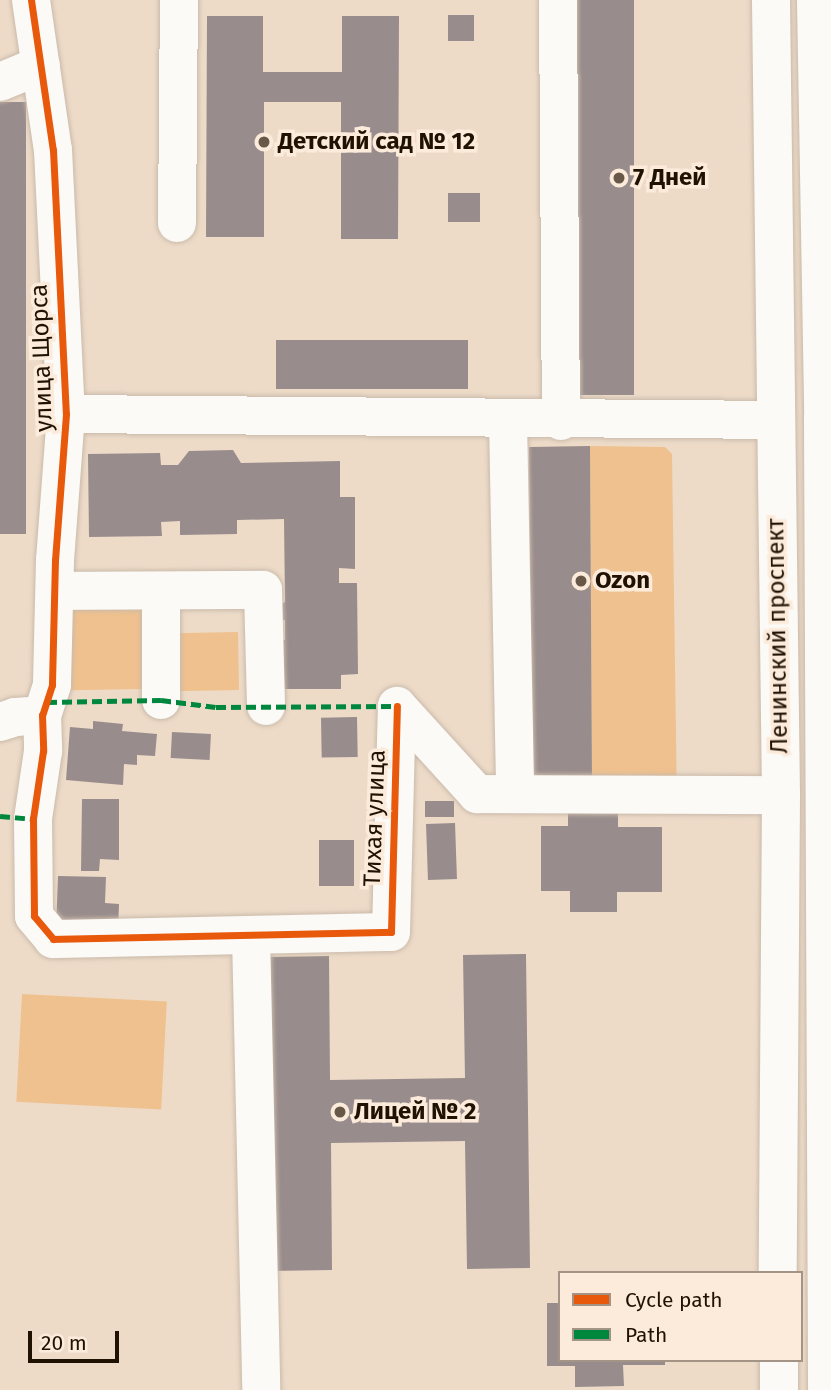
<!DOCTYPE html>
<html>
<head>
<meta charset="utf-8">
<style>
	body { margin:0 }
	#map { position:relative; width:831px; height:1390px; overflow:hidden; background:#eddbc8; font-family:"Fira Sans",sans-serif }
	div>[style] { position:absolute }
	.green>* { inset:0; background:#efc18e; transform-origin:0 0 }
	.building>* { inset:0; background:#988c8c; transform-origin:0 0 }
	.roads { filter:drop-shadow(0 0 2px #cabaaa) drop-shadow(0 0 2px #cabaaa) }
	.minor>* { height:38px; margin:-19px; padding:0 19px; transform-origin:19px; border-radius:19px; background:#fcfaf7 }
	.major>* { height:38px; margin:-19px; padding:0 19px; transform-origin:19px; border-radius:19px; background:#fcfaf7 }
	.quiet>* { height:5px; margin-top:-2.5px; transform-origin:0; background:repeating-linear-gradient(90deg,#00873e 0 10px,transparent 0 15px) }
	.cycleway>* { height:7px; margin:-3.5px; padding:0 3.5px; transform-origin:3.5px; border-radius:3.5px; background:#e8590c }
	.dots>* { width:19px; height:19px; translate:-50% -50%; box-sizing:border-box; border:4px solid #fcebdb; border-radius:50% }
	span { translate:-50% -50%; white-space:nowrap; text-align:center; line-height:1.15; -webkit-text-stroke:7px #fcebdb; paint-order:stroke }
	.poi-label { font-size:24px; color:#201203; font-weight:700 }
	.left { translate:0 -50%; text-align:left }
	.street-label { font-size:24px; color:#201203 }
	.legend { position:absolute; left:558px; top:1271px; width:245px; height:91px; box-sizing:border-box; background:#fcebdb; border:2px solid #a49485; margin:0; padding:9px 12px; list-style:none; font-size:21px; color:#201203 }
	.legend li { display:flex; align-items:center; gap:14px; height:35px }
	.legend b { width:35px; border:2px solid #a49485 }
	.scale { position:absolute; left:28px; top:1331px; width:91px; height:32px; box-sizing:border-box; border:4px solid #201203; border-top:0; padding-left:9px; font-size:21px; line-height:24px; white-space:nowrap; color:#201203; -webkit-text-stroke:5px #fcebdb; paint-order:stroke }
</style>
</head>
<body>
<div id="map">
	<div class="green">
		<div style="clip-path:polygon(590px 446px,665px 447px,672px 454px,677px 806px,592px 779px)"></div>
		<div style="left:142px;top:602px;width:87px;height:74px;rotate:89deg"></div>
		<div style="left:238px;top:632px;width:58px;height:65px;rotate:89deg"></div>
		<div style="left:22px;top:994px;width:145px;height:108px;rotate:3deg"></div>
	</div>
	<div class="building">
		<div style="left:576px;top:0;width:58px;height:395px"></div>
		<div style="left:448px;top:15px;width:26px;height:26px"></div>
		<div style="clip-path:polygon(207px 16px,263px 16px,263px 72px,342px 72px,342px 16px,399px 16px,398px 239px,341px 239px,341px 102px,264px 102px,264px 237px,206px 237px)"></div>
		<div style="left:0;top:102px;width:26px;height:432px"></div>
		<div style="left:480px;top:193px;width:29px;height:32px;rotate:90deg"></div>
		<div style="left:276px;top:340px;width:192px;height:49px"></div>
		<div style="clip-path:polygon(590px 446px,592px 779px,618px 806px,618px 827px,662px 827px,662px 892px,617px 892px,617px 912px,570px 912px,570px 891px,541px 891px,541px 826px,568px 826px,568px 779px,532px 779px,529px 447px)"></div>
		<div style="clip-path:polygon(233px 450px,241px 463px,340px 461px,340px 497px,355px 497px,355px 569px,339px 568px,339px 583px,357px 583px,358px 674px,341px 675px,341px 689px,284px 689px,272px 640px,285px 640px,285px 620px,270px 620px,270px 610px,285px 602px,284px 519px,237px 520px,237px 534px,180px 535px,180px 521px,161px 522px,162px 536px,89px 537px,88px 454px,160px 453px,161px 465px,178px 465px,189px 451px)"></div>
		<div style="left:357px;top:717px;width:40px;height:36px;rotate:89deg"></div>
		<div style="clip-path:polygon(93px 721px,123px 724px,122px 731px,157px 734px,155px 756px,137px 755px,137px 765px,124px 764px,123px 785px,66px 780px,70px 727px,93px 729px)"></div>
		<div style="left:172px;top:732px;width:39px;height:26px;rotate:3deg"></div>
		<div style="clip-path:polygon(82px 799px,119px 799px,119px 860px,100px 859px,99px 871px,81px 871px)"></div>
		<div style="left:425px;top:801px;width:29px;height:16px"></div>
		<div style="left:455px;top:823px;width:56px;height:29px;rotate:88deg"></div>
		<div style="left:319px;top:840px;width:35px;height:46px"></div>
		<div style="clip-path:polygon(58px 876px,106px 877px,105px 903px,119px 904px,118px 931px,56px 929px)"></div>
		<div style="clip-path:polygon(526px 954px,530px 1268px,467px 1269px,465px 1141px,331px 1143px,332px 1270px,269px 1271px,265px 957px,329px 956px,330px 1080px,465px 1078px,463px 955px)"></div>
		<div style="clip-path:polygon(547px 1303px,560px 1303px,560px 1360px,665px 1360px,665px 1365px,623px 1365px,624px 1386px,575px 1387px,575px 1366px,547px 1366px)"></div>
	</div>
	<div class="roads">
		<div class="minor">
			<div style="left:31px;top:0;width:152px;rotate:81.7deg"></div>
			<div style="left:53px;top:150px;width:264px;rotate:87.2deg"></div>
			<div style="left:66px;top:414px;width:146px;rotate:94.3deg"></div>
			<div style="left:55px;top:560px;width:125px;rotate:91.4deg"></div>
			<div style="left:52px;top:685px;width:32px;rotate:108deg"></div>
			<div style="left:42px;top:715px;width:36px;rotate:88deg"></div>
			<div style="left:43px;top:751px;width:69px;rotate:98.4deg"></div>
			<div style="left:33px;top:819px;width:97px;rotate:89.4deg"></div>
			<div style="left:34px;top:916px;width:30px;rotate:50deg"></div>
			<div style="left:53px;top:939px;width:338px;rotate:-1.2deg"></div>
			<div style="left:391px;top:932px;width:226px;rotate:-88.5deg"></div>
			<div style="left:558px;top:0;width:421px;rotate:89.6deg"></div>
			<div style="left:0;top:82px;width:44px;rotate:-22.5deg"></div>
			<div style="left:177px;top:223px;width:223px;rotate:-89.5deg"></div>
			<div style="left:66px;top:414px;width:709px;rotate:0.48deg"></div>
			<div style="left:508px;top:420px;width:374px;rotate:88.9deg"></div>
			<div style="left:56px;top:591px;width:207px;rotate:-0.3deg"></div>
			<div style="left:263px;top:590px;width:116px;rotate:88.5deg"></div>
			<div style="left:161px;top:591px;width:109px;rotate:90deg"></div>
			<div style="left:397px;top:706px;width:119px;rotate:47.7deg"></div>
			<div style="left:477px;top:794px;width:304px;rotate:0.2deg"></div>
			<div style="left:0;top:722px;width:16px;rotate:-18deg"></div>
			<div style="left:15px;top:717px;width:27px;rotate:-4deg"></div>
			<div style="left:251px;top:935px;width:455px;rotate:88.7deg"></div>
		</div>
		<div class="major">
			<div style="left:771px;top:0;width:795px;rotate:89.28deg"></div>
			<div style="left:781px;top:795px;width:478px;rotate:90.4deg"></div>
			<div style="left:816px;top:0;width:418px;rotate:89deg"></div>
			<div style="left:823px;top:418px;width:972px;rotate:89.76deg"></div>
			<div style="left:779px;top:1390px;width:30px;rotate:-90deg"></div>
		</div>
	</div>
	<div class="quiet">
		<div style="left:47px;top:702px;width:114px;rotate:-1deg"></div>
		<div style="left:161px;top:700px;width:55px;rotate:7.3deg"></div>
		<div style="left:216px;top:707px;width:181px;rotate:-0.3deg"></div>
		<div style="left:0;top:816px;width:33px;rotate:5deg"></div>
	</div>
	<div class="cycleway">
		<div style="left:31px;top:0;width:152px;rotate:81.7deg"></div>
		<div style="left:53px;top:150px;width:264px;rotate:87.2deg"></div>
		<div style="left:66px;top:414px;width:146px;rotate:94.3deg"></div>
		<div style="left:55px;top:560px;width:125px;rotate:91.4deg"></div>
		<div style="left:52px;top:685px;width:32px;rotate:108deg"></div>
		<div style="left:42px;top:715px;width:36px;rotate:88deg"></div>
		<div style="left:43px;top:751px;width:69px;rotate:98.4deg"></div>
		<div style="left:33px;top:819px;width:97px;rotate:89.4deg"></div>
		<div style="left:34px;top:916px;width:30px;rotate:50deg"></div>
		<div style="left:53px;top:939px;width:338px;rotate:-1.2deg"></div>
		<div style="left:391px;top:932px;width:226px;rotate:-88.5deg"></div>
	</div>
	<div class="dots">
		<div style="left:264px;top:142px;background:#685848"></div>
		<div style="left:619px;top:178px;background:#685848"></div>
		<div style="left:581px;top:581px;background:#685848"></div>
		<div style="left:340px;top:1112px;background:#685848"></div>
	</div>
	<div class="poi-label">
		<span class="left" style="left:278px;top:142px">Детский сад № 12</span>
		<span class="left" style="left:633px;top:178px">7 Дней</span>
		<span class="left" style="left:595px;top:581px">Ozon</span>
		<span class="left" style="left:354px;top:1112px">Лицей № 2</span>
	</div>
	<div class="street-label">
		<span style="left:42px;top:358px;rotate:-92deg">улица Щорса</span>
		<span style="left:778px;top:636px;rotate:-91deg">Ленинский проспект</span>
		<span style="left:375px;top:818px;rotate:-88deg">Тихая улица</span>
	</div>
	<ul class="legend">
	<li><b style="height:9px;background:#e8590c"></b>Cycle path</li>
	<li><b style="height:9px;background:#00873e"></b>Path</li>
	</ul>
	<div class="scale">20 m</div>
</div>
</body>
</html>
